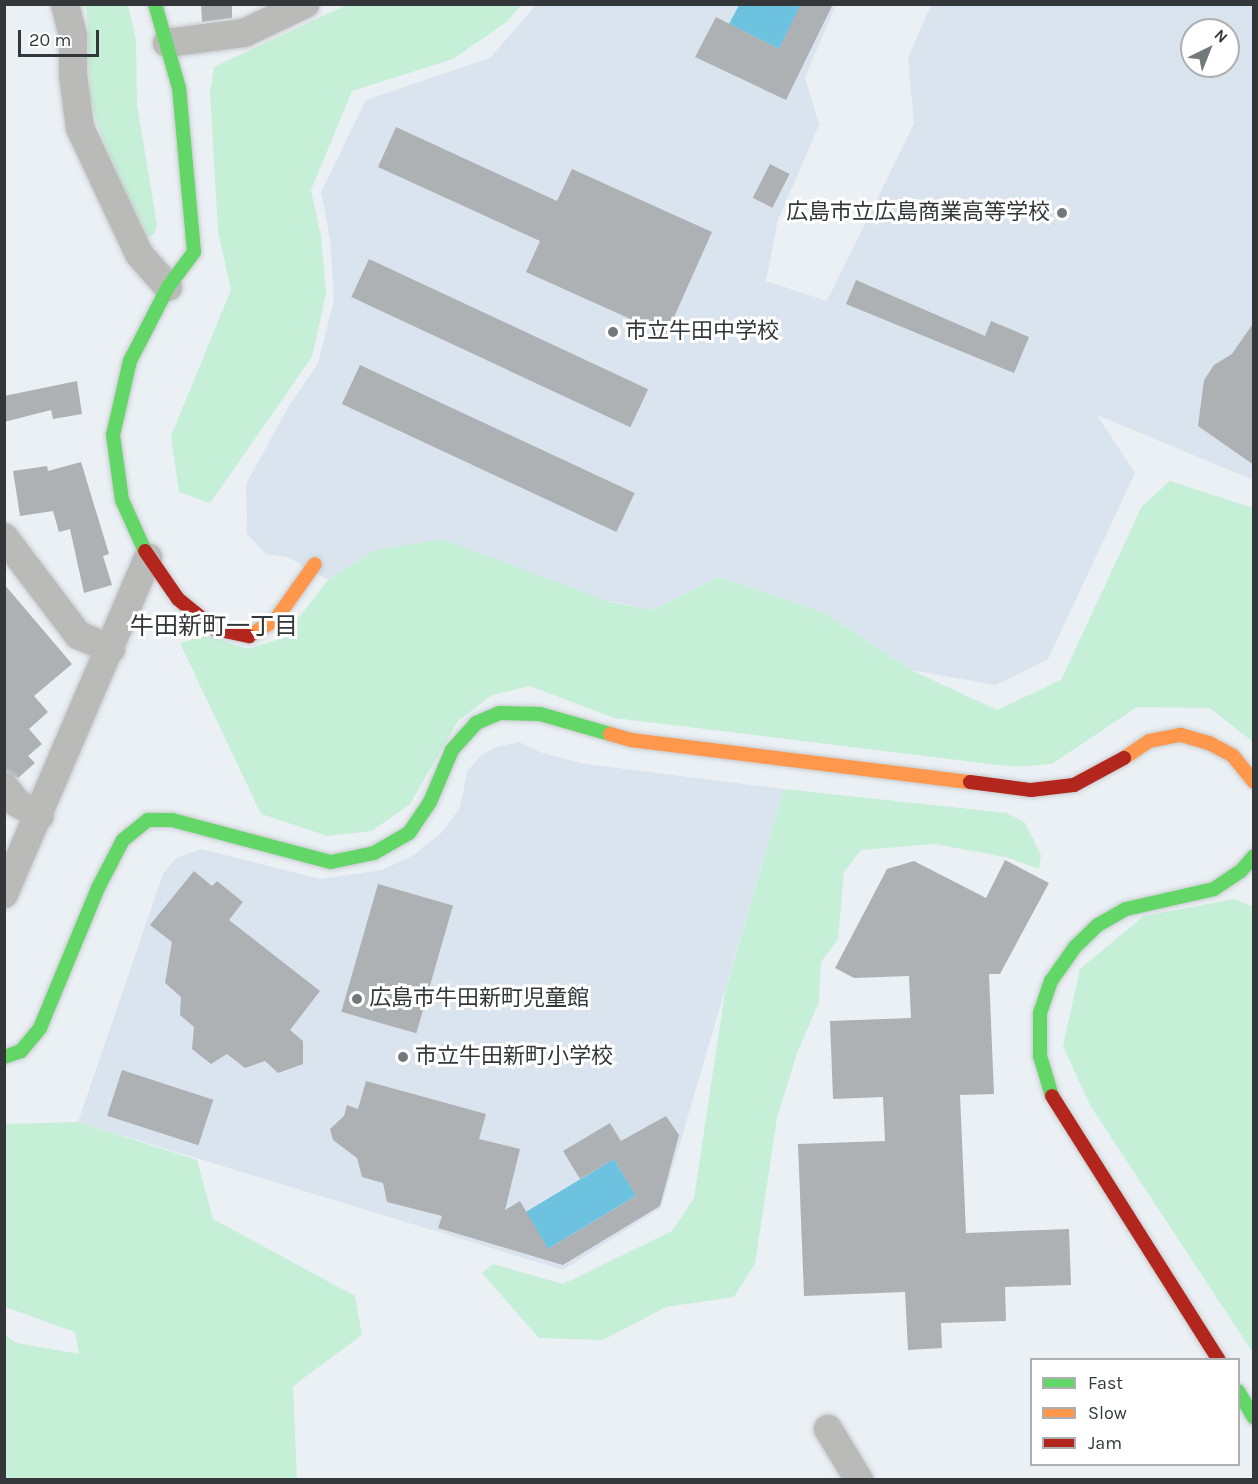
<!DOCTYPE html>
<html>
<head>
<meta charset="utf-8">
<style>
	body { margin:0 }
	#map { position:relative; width:1258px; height:1484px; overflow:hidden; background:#ebf0f4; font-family:Karla,"Noto Sans JP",sans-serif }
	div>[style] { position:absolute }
	.built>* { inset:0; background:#dae4ee }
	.green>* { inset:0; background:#c6efd8 }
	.water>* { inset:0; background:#6dc2df; transform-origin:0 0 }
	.building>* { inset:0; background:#adb1b4; transform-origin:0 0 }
	.roads { filter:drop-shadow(0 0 2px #c7cbce) drop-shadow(0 0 2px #c7cbce) }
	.street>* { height:28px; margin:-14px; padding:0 14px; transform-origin:14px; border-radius:14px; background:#babab8 }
	.fast>* { height:14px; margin:-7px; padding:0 7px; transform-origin:7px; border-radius:7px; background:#63d668 }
	.slow>* { height:14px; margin:-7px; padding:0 7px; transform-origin:7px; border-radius:7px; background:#ff974d }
	.jam>* { height:14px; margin:-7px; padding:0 7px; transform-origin:7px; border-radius:7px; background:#b3261e }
	.dots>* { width:16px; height:16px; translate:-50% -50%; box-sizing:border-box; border:3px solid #fff; border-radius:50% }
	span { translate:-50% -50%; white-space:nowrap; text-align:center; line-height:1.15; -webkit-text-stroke:6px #fff; paint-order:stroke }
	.poi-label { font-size:22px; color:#33373a }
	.right { translate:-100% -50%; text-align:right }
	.left { translate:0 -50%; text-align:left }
	.neighbourhood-label { font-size:24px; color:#33373a }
	.frame { position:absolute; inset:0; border:6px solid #33373a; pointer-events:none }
	.legend { position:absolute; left:1030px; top:1358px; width:210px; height:108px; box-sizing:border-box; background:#fff; border:2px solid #adafb0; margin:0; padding:8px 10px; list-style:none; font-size:18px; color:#33373a }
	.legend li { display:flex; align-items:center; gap:12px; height:30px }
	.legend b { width:30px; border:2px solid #adafb0 }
	.north { position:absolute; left:1180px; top:18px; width:60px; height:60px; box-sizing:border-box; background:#fff; border:2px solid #adafb0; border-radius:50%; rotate:43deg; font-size:16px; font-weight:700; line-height:24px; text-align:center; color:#33373a }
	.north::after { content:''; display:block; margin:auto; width:21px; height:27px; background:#73787b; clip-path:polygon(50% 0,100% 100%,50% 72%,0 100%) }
	.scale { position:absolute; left:18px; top:30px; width:81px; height:27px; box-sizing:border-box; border:3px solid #33373a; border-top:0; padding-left:8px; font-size:18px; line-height:21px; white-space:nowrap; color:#33373a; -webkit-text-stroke:4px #fff; paint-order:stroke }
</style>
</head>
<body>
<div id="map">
	<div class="built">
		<div style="clip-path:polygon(evenodd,536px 5px,836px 5px,805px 77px,819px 125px,778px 220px,766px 281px,827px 301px,914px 124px,908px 58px,931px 5px,1253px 5px,1253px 480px,1097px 415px,1135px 473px,1048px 659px,996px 685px,911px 670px,825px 613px,719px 577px,652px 610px,373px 551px,328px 580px,288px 557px,266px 554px,247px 534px,246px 484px,289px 406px,318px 363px,334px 300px,330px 239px,321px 192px,366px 100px,490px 58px,536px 5px,1192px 30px,1228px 30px,1228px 66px,1192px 66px,1192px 30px)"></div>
		<div style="clip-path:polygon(519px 742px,542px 753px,585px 764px,784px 789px,661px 1208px,563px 1270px,78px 1122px,163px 874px,176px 858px,201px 849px,321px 879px,382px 870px,414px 855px,442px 832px,460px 808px,467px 772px,480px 756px,496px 747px)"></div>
	</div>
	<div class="green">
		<div style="clip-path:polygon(83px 5px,128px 5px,136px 39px,137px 105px,157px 225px,153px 235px,145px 238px,100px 132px,90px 97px,87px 11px)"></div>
		<div style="clip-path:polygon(346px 5px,521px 5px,508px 21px,453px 59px,352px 91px,311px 190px,321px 236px,326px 294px,312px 357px,210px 503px,179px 492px,171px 436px,231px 290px,218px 231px,210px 93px,214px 67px)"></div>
		<div style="clip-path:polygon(1170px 481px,1253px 508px,1253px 742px,1210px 708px,1137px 707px,1052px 764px,1015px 767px,614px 718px,530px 686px,492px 695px,458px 721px,410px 804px,372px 831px,327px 836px,261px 814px,180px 643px,206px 635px,248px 649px,283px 638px,328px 580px,373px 551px,442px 539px,610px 602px,652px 610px,719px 577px,825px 613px,911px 670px,997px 710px,1061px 680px,1142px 506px)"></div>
		<div style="clip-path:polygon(784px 789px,1007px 813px,1025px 823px,1041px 855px,1039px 869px,1006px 857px,934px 844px,861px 850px,844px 872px,838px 939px,821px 962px,819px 1002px,797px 1053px,777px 1118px,755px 1264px,734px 1297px,666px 1307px,603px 1340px,539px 1338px,482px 1273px,493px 1264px,563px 1284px,672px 1231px,694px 1198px,725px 992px)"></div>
		<div style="clip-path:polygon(1235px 899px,1253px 907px,1253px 1353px,1090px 1105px,1063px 1046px,1080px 969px,1144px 916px)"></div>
		<div style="clip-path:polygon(78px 1122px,197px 1160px,213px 1219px,355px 1296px,362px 1335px,293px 1386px,297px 1479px,5px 1479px,5px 1335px,17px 1343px,79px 1354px,75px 1332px,5px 1307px,5px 1124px)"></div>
	</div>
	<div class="water">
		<div style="clip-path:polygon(739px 5px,801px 5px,779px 49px,729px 24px)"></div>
		<div style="left:614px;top:1159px;width:43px;height:103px;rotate:59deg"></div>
	</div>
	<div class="building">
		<div style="clip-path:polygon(201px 4px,232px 4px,232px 18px,202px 22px)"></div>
		<div style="clip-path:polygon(801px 4px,833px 4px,786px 100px,695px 57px,716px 17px,779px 49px)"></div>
		<div style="clip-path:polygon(396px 127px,557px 201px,572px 169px,712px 232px,666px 335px,526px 272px,540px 241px,378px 167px)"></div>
		<div style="left:770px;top:164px;width:22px;height:38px;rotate:27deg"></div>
		<div style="left:369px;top:259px;width:308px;height:42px;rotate:25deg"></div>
		<div style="clip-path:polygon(856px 280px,985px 336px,991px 321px,1029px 337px,1014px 373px,846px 304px)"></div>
		<div style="clip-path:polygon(1254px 322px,1254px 465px,1198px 426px,1204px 380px,1214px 365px,1232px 354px)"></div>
		<div style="left:360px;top:365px;width:303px;height:43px;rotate:25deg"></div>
		<div style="clip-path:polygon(77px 381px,82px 414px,53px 419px,51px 410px,4px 422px,4px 396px)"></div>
		<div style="clip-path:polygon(81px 462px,109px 554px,103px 556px,112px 585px,84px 593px,70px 529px,59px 532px,53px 511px,20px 516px,13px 471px,47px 466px,48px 471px)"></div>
		<div style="clip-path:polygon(4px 584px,72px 664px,34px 696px,48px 712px,29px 729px,42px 744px,28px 756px,35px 763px,18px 778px,4px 770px)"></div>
		<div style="clip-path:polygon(1005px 860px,1049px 883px,1000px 974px,989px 974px,994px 1094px,960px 1095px,966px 1233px,1069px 1229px,1071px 1285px,1005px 1287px,1006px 1321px,941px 1323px,942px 1348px,908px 1350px,905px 1292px,804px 1296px,798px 1144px,885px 1141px,883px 1097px,833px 1099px,830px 1021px,911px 1018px,909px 976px,854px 978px,835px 968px,887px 869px,914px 861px,986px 898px)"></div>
		<div style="clip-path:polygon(194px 871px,212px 886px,217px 881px,243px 902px,229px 920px,320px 991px,290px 1030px,303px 1041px,303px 1064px,278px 1073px,265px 1061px,245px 1068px,227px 1054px,211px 1064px,192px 1049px,194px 1027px,180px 1015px,181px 997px,165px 983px,172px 942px,150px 925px)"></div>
		<div style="left:378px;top:884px;width:78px;height:133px;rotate:16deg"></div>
		<div style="left:122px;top:1070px;width:96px;height:48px;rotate:18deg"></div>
		<div style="clip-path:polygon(366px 1081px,486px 1114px,479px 1139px,520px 1149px,505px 1210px,520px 1201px,548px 1249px,636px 1196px,614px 1159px,580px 1179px,563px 1151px,610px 1123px,621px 1141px,666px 1116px,679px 1135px,660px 1206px,563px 1265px,438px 1228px,442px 1216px,387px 1202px,383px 1183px,362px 1177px,357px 1158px,333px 1140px,330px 1129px,344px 1116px,347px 1105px,358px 1109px)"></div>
	</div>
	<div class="roads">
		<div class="street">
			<div style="left:65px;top:4px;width:34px;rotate:76deg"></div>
			<div style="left:73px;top:37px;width:38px;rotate:90deg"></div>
			<div style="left:73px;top:75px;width:53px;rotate:82.5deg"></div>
			<div style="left:80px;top:128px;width:139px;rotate:64.9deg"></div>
			<div style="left:139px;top:254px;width:44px;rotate:48.7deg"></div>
			<div style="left:167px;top:43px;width:78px;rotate:-7.4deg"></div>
			<div style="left:244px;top:33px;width:68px;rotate:-25.4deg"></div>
			<div style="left:4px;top:537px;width:123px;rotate:52.9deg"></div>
			<div style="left:78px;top:635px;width:36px;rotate:23deg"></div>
			<div style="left:4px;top:786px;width:21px;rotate:53deg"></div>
			<div style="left:17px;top:803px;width:26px;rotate:29deg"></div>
			<div style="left:4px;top:894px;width:366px;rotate:-66.8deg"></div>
			<div style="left:828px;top:1429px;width:60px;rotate:58.7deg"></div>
		</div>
		<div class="fast">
			<div style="left:145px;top:551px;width:56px;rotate:-114.3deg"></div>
			<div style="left:122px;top:500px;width:66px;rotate:-97.9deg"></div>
			<div style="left:113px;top:435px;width:76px;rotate:-77.1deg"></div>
			<div style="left:130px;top:361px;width:83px;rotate:-62.8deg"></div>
			<div style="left:168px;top:287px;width:44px;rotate:-53.4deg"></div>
			<div style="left:194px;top:252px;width:165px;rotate:-95.2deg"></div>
			<div style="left:179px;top:88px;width:87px;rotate:-105.9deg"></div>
			<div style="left:4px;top:1057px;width:18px;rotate:-19deg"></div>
			<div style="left:21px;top:1051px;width:30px;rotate:-50deg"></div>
			<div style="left:40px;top:1028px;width:152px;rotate:-67.5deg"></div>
			<div style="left:98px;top:888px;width:54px;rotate:-62.5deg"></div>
			<div style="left:123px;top:840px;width:32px;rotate:-39deg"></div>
			<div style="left:148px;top:820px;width:24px"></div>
			<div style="left:172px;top:820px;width:164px;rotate:14.8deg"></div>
			<div style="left:331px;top:862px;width:44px;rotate:-11.8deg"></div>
			<div style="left:374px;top:853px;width:40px;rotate:-29.7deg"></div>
			<div style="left:409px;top:833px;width:37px;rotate:-56deg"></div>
			<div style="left:430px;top:802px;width:56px;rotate:-67.1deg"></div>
			<div style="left:452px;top:750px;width:36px;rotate:-48deg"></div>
			<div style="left:476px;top:723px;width:25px;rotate:-23deg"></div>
			<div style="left:499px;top:713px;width:41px;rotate:1.4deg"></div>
			<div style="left:540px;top:714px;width:73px;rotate:15.9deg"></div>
			<div style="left:1052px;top:1096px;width:42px;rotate:-106.7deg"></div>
			<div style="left:1040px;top:1056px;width:43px;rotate:-90deg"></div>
			<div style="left:1040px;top:1013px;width:34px;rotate:-71deg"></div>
			<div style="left:1051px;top:981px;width:42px;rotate:-54.8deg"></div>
			<div style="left:1075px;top:947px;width:32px;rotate:-44deg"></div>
			<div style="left:1098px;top:925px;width:32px;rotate:-30deg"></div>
			<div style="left:1126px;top:909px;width:90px;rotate:-12.8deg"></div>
			<div style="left:1214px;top:889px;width:32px;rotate:-34deg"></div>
			<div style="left:1241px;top:871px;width:20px;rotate:-49deg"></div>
			<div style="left:1238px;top:1391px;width:31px;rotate:59deg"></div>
		</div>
		<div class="slow">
			<div style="left:249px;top:636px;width:32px;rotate:-32deg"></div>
			<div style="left:276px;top:619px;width:67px;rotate:-54.7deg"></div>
			<div style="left:610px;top:734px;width:22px;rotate:16deg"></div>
			<div style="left:631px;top:740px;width:342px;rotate:7.1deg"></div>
			<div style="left:1124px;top:758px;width:30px;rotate:-34deg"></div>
			<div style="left:1149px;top:741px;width:33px;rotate:-11deg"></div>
			<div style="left:1181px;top:735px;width:29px;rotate:16deg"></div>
			<div style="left:1209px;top:743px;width:27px;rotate:28deg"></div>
			<div style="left:1233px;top:756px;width:33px;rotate:51deg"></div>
		</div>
		<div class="jam">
			<div style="left:145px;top:551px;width:58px;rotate:55.5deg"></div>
			<div style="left:178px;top:599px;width:48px;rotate:39deg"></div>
			<div style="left:215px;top:629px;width:35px;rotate:12deg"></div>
			<div style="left:970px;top:782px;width:62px;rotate:7.5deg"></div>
			<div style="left:1031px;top:790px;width:43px;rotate:-6.6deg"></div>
			<div style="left:1074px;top:785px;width:57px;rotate:-28.4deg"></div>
			<div style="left:1052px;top:1096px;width:312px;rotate:57.7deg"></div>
		</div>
	</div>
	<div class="dots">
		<div style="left:1062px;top:213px;background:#73787b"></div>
		<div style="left:613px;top:332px;background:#73787b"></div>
		<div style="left:357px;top:999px;background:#73787b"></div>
		<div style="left:403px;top:1057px;background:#73787b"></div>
	</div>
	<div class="poi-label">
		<span class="right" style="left:1050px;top:213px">広島市立広島商業高等学校</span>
		<span class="left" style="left:625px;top:332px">市立牛田中学校</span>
		<span class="left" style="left:369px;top:999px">広島市牛田新町児童館</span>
		<span class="left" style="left:415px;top:1057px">市立牛田新町小学校</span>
	</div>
	<div class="neighbourhood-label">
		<span style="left:214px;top:627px">牛田新町一丁目</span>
	</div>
	<div class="frame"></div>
	<ul class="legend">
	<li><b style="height:8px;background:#63d668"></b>Fast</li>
	<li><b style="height:8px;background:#ff974d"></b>Slow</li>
	<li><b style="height:8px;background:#b3261e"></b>Jam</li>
	</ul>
	<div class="north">N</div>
	<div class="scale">20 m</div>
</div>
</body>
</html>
